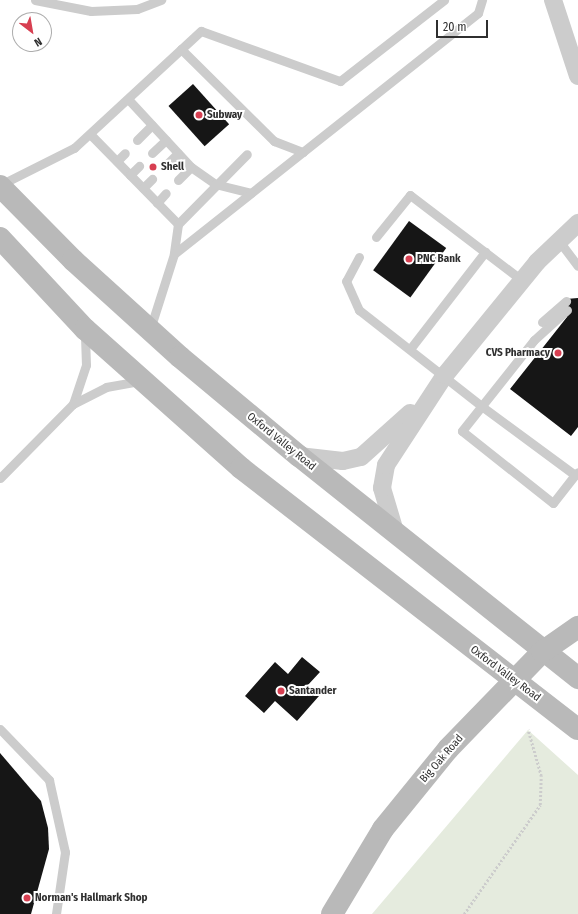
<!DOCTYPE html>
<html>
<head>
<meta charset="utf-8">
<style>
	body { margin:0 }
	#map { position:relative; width:578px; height:914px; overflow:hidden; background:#fff; font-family:"Fira Sans Condensed",sans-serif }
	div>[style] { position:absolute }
	.green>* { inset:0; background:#e5ebde }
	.building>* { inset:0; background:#161616; transform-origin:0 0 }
	.path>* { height:2.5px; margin-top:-1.25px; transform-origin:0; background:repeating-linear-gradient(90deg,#ccc 0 2px,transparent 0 4px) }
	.lane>* { height:9px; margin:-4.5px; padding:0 4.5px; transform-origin:4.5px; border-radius:4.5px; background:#ccc }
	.street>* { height:18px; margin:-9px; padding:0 9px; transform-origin:9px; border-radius:9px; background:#ccc }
	.secondary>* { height:22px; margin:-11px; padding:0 11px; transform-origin:11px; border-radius:11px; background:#b9b9b9 }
	.dots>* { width:11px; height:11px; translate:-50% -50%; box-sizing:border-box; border:2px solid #fff; border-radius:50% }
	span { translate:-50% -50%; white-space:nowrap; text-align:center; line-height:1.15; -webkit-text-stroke:4px #fff; paint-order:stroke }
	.poi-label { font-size:11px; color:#2f2f2f; font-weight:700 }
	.left { translate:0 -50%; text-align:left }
	.right { translate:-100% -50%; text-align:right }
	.street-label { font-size:11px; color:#2f2f2f }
	.north { position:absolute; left:12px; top:12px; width:40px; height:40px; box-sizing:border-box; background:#fff; border:1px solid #acacac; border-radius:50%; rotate:149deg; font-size:11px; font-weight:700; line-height:16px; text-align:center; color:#2f2f2f }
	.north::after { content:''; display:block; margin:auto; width:14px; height:18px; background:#d73f51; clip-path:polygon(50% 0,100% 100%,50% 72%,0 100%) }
	.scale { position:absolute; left:436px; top:20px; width:52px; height:18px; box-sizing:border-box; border:2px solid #2f2f2f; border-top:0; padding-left:5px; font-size:12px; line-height:14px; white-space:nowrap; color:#2f2f2f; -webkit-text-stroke:3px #fff; paint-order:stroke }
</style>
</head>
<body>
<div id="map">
	<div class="green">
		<div style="clip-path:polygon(528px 730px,578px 775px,578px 914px,372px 914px)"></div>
	</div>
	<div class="building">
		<div style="left:193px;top:84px;width:54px;height:33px;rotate:48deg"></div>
		<div style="left:409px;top:221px;width:46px;height:61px;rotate:36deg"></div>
		<div style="clip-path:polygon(578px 298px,578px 427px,571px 436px,510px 389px,567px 317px,566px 299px)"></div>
		<div style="clip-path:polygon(302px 657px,320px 672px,307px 686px,319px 696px,297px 721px,275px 701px,264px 713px,245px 696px,275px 662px,288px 674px)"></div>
		<div style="clip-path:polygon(0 753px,41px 801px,48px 828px,49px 849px,31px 914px,0 914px)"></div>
	</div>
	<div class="path">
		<div style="left:464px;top:914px;width:133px;rotate:-55.1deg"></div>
		<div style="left:540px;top:805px;width:29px;rotate:-88deg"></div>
		<div style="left:541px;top:776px;width:48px;rotate:-105.8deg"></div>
	</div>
	<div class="lane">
		<div style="left:35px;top:0;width:57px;rotate:11.1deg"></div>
		<div style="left:91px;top:11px;width:46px;rotate:-2.5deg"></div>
		<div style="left:137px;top:9px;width:26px;rotate:-21deg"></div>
		<div style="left:181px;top:49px;width:131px;rotate:44.7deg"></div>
		<div style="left:274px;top:141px;width:31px;rotate:21deg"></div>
		<div style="left:128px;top:99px;width:93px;rotate:47.2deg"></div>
		<div style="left:191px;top:167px;width:29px;rotate:35deg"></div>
		<div style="left:215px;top:184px;width:37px;rotate:14deg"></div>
		<div style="left:90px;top:134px;width:126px;rotate:45.6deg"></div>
		<div style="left:178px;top:224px;width:30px;rotate:98deg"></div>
		<div style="left:174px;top:254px;width:79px;rotate:107.7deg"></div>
		<div style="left:137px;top:140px;width:21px;rotate:-45deg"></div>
		<div style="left:152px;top:153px;width:19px;rotate:-43deg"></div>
		<div style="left:117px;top:161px;width:11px;rotate:-45deg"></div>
		<div style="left:165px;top:166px;width:18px;rotate:-45deg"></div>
		<div style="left:130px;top:175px;width:13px;rotate:-45deg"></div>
		<div style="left:178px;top:180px;width:18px;rotate:-45deg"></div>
		<div style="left:0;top:185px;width:83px;rotate:-26.6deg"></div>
		<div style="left:74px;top:148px;width:173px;rotate:-42.7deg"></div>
		<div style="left:201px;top:31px;width:148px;rotate:19.8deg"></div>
		<div style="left:340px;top:81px;width:132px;rotate:-37.9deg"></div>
		<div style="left:143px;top:188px;width:13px;rotate:-45deg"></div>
		<div style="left:157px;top:203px;width:13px;rotate:-48deg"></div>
		<div style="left:178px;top:224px;width:98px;rotate:-45.4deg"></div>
		<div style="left:376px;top:237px;width:54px;rotate:-51deg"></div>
		<div style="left:410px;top:195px;width:142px;rotate:37.3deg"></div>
		<div style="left:559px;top:241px;width:31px;rotate:53deg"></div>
		<div style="left:174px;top:254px;width:388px;rotate:-38.4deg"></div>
		<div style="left:478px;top:13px;width:14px;rotate:-73deg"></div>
		<div style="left:359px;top:257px;width:27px;rotate:118deg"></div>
		<div style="left:346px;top:281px;width:32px;rotate:66deg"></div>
		<div style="left:359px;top:310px;width:154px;rotate:38.1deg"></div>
		<div style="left:480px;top:405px;width:118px;rotate:36.4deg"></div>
		<div style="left:575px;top:475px;width:4px;rotate:-45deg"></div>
		<div style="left:567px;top:310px;width:45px;rotate:137.7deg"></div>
		<div style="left:534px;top:340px;width:116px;rotate:128.4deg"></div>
		<div style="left:462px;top:431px;width:116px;rotate:38.4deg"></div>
		<div style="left:553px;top:503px;width:36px;rotate:-52deg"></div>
		<div style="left:542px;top:322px;width:32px;rotate:-41deg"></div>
		<div style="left:410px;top:349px;width:123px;rotate:-52.3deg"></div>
		<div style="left:73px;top:404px;width:41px;rotate:-71.6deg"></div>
		<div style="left:86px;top:365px;width:32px;rotate:-92deg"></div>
		<div style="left:0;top:478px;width:104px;rotate:-45.4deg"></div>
		<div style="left:73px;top:404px;width:37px;rotate:-27deg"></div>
		<div style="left:106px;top:387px;width:35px;rotate:-10deg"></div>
		<div style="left:0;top:729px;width:71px;rotate:46.1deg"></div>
		<div style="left:49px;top:780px;width:74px;rotate:77.5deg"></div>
		<div style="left:65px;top:852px;width:63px;rotate:98.3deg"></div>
	</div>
	<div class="street">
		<div style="left:553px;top:0;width:80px;rotate:71.8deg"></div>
		<div style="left:299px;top:456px;width:44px;rotate:6.5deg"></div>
		<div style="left:343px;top:461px;width:18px;rotate:-13deg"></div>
		<div style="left:361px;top:457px;width:66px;rotate:-41.9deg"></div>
		<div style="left:396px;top:535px;width:49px;rotate:-106.6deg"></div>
		<div style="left:382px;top:488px;width:23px;rotate:-80deg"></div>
		<div style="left:386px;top:465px;width:108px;rotate:-56.8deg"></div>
		<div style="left:445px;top:375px;width:146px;rotate:-50.8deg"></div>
		<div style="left:537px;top:262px;width:57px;rotate:-43.6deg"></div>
	</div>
	<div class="secondary">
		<div style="left:0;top:186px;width:104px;rotate:45.4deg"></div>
		<div style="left:73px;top:260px;width:144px;rotate:42.2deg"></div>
		<div style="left:180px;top:357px;width:155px;rotate:39.8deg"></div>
		<div style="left:299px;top:456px;width:357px;rotate:38.5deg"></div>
		<div style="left:0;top:238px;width:125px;rotate:47deg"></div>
		<div style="left:85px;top:329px;width:209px;rotate:41.7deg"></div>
		<div style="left:241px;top:468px;width:426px;rotate:37.8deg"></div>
		<div style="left:332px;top:914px;width:99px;rotate:-59deg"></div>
		<div style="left:383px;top:829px;width:103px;rotate:-50.9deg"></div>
		<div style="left:448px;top:749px;width:135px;rotate:-45.9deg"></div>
		<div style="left:542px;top:652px;width:44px;rotate:-34.8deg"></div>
	</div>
	<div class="dots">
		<div style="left:199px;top:115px;background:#d73f51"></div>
		<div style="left:153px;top:167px;background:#d73f51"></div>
		<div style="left:409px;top:259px;background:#d73f51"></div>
		<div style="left:558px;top:353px;background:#d73f51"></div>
		<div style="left:281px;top:691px;background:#d73f51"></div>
		<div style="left:27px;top:898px;background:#d73f51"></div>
	</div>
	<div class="poi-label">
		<span class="left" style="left:207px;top:115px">Subway</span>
		<span class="left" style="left:161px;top:167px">Shell</span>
		<span class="left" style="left:417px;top:259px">PNC Bank</span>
		<span class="right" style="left:550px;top:353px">CVS Pharmacy</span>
		<span class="left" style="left:289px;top:691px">Santander</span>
		<span class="left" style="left:35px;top:898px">Norman's Hallmark Shop</span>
	</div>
	<div class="street-label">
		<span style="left:281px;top:442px;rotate:39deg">Oxford Valley Road</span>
		<span style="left:505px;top:674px;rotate:37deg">Oxford Valley Road</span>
		<span style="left:442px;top:759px;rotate:-49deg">Big Oak Road</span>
	</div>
	<div class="north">N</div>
	<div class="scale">20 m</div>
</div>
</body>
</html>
